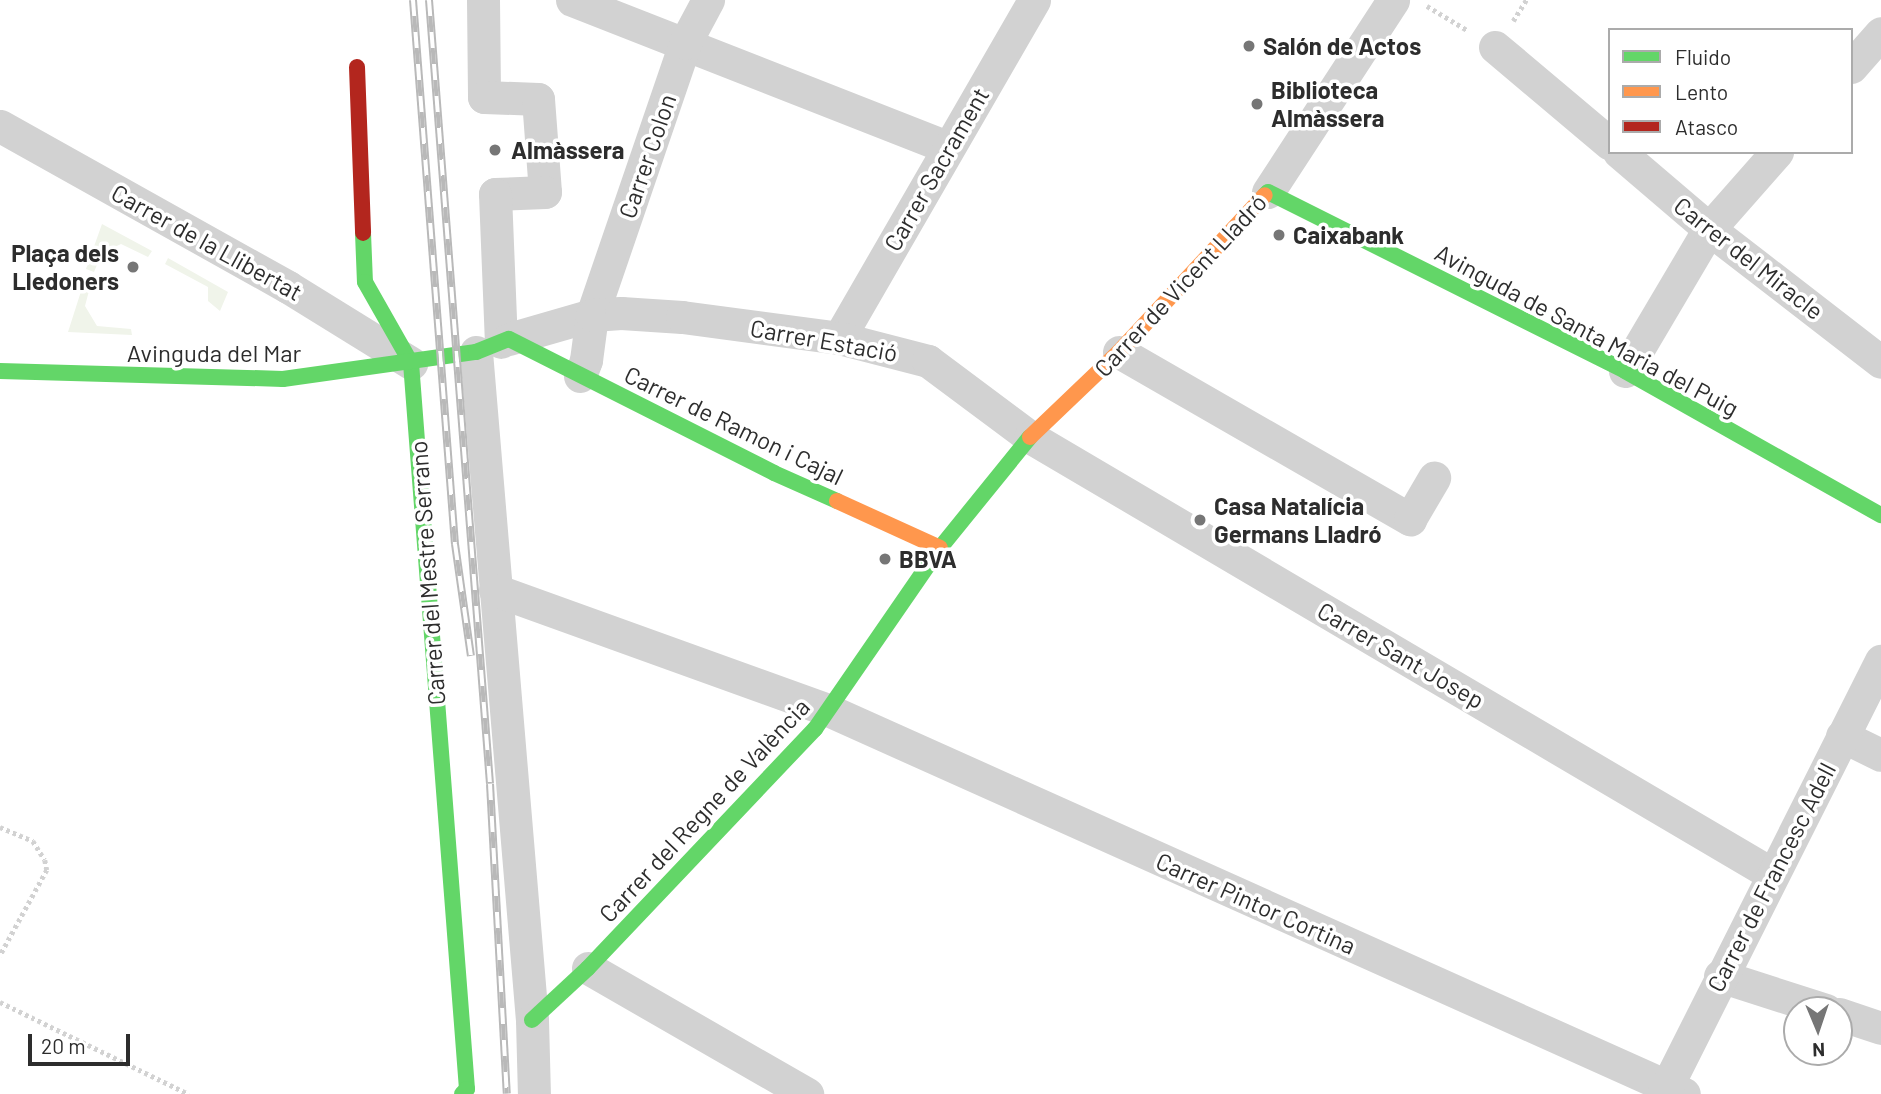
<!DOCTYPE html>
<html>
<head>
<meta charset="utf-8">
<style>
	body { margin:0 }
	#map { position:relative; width:1881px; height:1094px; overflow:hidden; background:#fff; font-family:Barlow,sans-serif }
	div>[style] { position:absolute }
	.green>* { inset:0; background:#f0f4ea }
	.path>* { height:4.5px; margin-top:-2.25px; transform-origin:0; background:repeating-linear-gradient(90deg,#d2d2d2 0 3.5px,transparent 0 7px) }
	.street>* { height:33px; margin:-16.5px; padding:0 16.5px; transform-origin:16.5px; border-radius:16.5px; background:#d2d2d2 }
	.fast>* { height:16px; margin:-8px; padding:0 8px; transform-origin:8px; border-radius:8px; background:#63d668 }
	.slow>* { height:16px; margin:-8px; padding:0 8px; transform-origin:8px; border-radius:8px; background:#ff974d }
	.jam>* { height:16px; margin:-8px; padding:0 8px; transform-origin:8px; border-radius:8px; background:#b3261e }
	.rail>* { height:8px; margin-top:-4px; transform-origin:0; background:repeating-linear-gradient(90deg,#fff 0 16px,#b9b9b9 0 32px); box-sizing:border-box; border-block:2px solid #b9b9b9 }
	.dots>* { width:19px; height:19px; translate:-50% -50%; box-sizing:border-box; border:4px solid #fff; border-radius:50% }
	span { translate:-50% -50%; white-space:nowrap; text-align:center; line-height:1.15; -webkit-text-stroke:7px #fff; paint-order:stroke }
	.poi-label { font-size:24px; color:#2d2d2d; font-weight:700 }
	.left { translate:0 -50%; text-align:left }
	.right { translate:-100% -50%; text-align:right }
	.street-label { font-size:24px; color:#2d2d2d }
	.legend { position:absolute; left:1608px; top:28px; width:245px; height:126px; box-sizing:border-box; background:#fff; border:2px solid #ababab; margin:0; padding:9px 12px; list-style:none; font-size:21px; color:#2d2d2d }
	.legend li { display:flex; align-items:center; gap:14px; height:35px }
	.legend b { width:35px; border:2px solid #ababab }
	.north { position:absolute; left:1783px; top:996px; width:70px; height:70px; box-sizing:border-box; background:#fff; border:2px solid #ababab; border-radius:50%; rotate:178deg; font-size:19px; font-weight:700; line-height:28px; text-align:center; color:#2d2d2d }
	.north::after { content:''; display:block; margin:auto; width:24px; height:32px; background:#767676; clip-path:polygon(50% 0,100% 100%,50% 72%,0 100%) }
	.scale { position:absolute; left:28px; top:1034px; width:102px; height:32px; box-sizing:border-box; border:4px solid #2d2d2d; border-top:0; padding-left:9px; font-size:21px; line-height:24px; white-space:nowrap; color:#2d2d2d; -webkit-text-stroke:5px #fff; paint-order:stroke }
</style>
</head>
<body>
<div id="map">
	<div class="green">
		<div style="clip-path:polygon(102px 224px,152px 251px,148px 257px,121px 244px,102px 253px,94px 272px,86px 269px)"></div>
		<div style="clip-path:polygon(168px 258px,228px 292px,220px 311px,208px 301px,208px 287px,165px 264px)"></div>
		<div style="clip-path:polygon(83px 285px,90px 287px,85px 306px,97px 326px,131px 329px,132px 335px,68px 332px)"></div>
	</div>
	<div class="path">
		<div style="left:1427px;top:6px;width:47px;rotate:31deg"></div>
		<div style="left:1513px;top:21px;width:25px;rotate:-58deg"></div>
		<div style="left:0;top:827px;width:36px;rotate:23deg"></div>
		<div style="left:33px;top:841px;width:22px;rotate:58deg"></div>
		<div style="left:45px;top:860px;width:10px;rotate:79deg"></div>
		<div style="left:47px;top:870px;width:98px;rotate:118.7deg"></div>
		<div style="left:0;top:1002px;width:210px;rotate:26deg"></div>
	</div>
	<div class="street">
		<div style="left:483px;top:0;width:97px;rotate:89.4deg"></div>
		<div style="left:484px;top:97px;width:54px;rotate:2.1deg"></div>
		<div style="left:538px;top:99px;width:93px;rotate:85.7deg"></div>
		<div style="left:545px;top:192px;width:50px;rotate:177.7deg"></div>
		<div style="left:495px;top:194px;width:148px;rotate:87.7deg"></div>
		<div style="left:572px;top:0;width:403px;rotate:21.4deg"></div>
		<div style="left:1495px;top:47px;width:150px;rotate:40.1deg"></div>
		<div style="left:1851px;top:67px;width:45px;rotate:-48.6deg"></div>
		<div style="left:0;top:126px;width:330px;rotate:29.2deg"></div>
		<div style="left:288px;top:287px;width:145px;rotate:31.7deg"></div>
		<div style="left:1619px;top:152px;width:118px;rotate:40.5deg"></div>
		<div style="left:1709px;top:229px;width:217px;rotate:37.7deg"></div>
		<div style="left:1268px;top:192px;width:229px;rotate:-56.9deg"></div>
		<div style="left:839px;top:338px;width:390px;rotate:-60deg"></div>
		<div style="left:509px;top:339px;width:86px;rotate:-16.1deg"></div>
		<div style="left:592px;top:315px;width:287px;rotate:-71.1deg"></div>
		<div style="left:685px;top:43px;width:49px;rotate:-61.9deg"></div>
		<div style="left:476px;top:352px;width:670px;rotate:85.21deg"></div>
		<div style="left:532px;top:1020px;width:74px;rotate:88.5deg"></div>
		<div style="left:1119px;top:352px;width:336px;rotate:29.9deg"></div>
		<div style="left:1410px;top:519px;width:48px;rotate:-59.7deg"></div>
		<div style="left:1625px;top:371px;width:165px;rotate:-59.4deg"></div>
		<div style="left:1709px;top:229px;width:103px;rotate:-48.6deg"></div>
		<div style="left:580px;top:376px;width:17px;rotate:-69deg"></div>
		<div style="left:586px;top:360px;width:45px;rotate:-82.4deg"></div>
		<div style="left:592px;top:315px;width:29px;rotate:-4deg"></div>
		<div style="left:621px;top:313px;width:61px;rotate:3.8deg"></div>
		<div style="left:682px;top:317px;width:158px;rotate:7.6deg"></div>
		<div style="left:839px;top:338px;width:92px;rotate:14.5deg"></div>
		<div style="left:928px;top:361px;width:127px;rotate:36.7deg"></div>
		<div style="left:1030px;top:437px;width:861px;rotate:30.5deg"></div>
		<div style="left:495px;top:590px;width:354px;rotate:19.8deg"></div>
		<div style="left:828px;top:710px;width:938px;rotate:24.16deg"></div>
		<div style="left:1842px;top:736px;width:43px;rotate:26deg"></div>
		<div style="left:588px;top:968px;width:253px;rotate:29.9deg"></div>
		<div style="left:1720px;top:976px;width:111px;rotate:17.8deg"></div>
		<div style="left:1839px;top:1014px;width:44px;rotate:18.4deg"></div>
		<div style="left:1663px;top:1094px;width:485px;rotate:-63.3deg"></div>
	</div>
	<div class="fast">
		<div style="left:1265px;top:195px;width:4px;rotate:-45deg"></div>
		<div style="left:1268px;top:192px;width:399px;rotate:26.6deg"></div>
		<div style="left:1625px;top:371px;width:294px;rotate:29.4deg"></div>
		<div style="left:363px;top:233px;width:49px;rotate:87.7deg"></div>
		<div style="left:365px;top:282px;width:93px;rotate:60.4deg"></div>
		<div style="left:411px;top:363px;width:728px;rotate:85.59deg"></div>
		<div style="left:467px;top:1089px;width:7px;rotate:135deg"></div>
		<div style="left:0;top:371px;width:283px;rotate:1.6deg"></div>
		<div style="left:283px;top:379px;width:195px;rotate:-8deg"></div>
		<div style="left:476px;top:352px;width:35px;rotate:-22deg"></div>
		<div style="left:509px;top:339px;width:297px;rotate:26.8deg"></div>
		<div style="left:774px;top:473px;width:69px;rotate:24deg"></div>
		<div style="left:532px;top:1020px;width:76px;rotate:-42.9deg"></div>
		<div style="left:588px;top:968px;width:330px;rotate:-46.5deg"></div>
		<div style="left:815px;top:729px;width:220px;rotate:-55.4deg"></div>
		<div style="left:940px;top:548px;width:143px;rotate:-51deg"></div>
	</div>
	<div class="slow">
		<div style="left:1030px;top:437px;width:123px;rotate:-43.7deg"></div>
		<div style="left:1119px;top:352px;width:214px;rotate:-47.1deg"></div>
		<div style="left:837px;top:501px;width:113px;rotate:24.5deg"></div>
	</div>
	<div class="jam">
		<div style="left:357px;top:67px;width:166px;rotate:87.9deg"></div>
	</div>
	<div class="rail">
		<div style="left:413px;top:0;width:546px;rotate:85.59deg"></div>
		<div style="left:455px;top:544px;width:113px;rotate:81.9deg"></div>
		<div style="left:429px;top:0;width:786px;rotate:85.55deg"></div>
		<div style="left:490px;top:784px;width:310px;rotate:86.9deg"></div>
	</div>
	<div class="dots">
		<div style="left:1249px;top:46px;background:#767676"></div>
		<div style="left:1257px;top:104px;background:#767676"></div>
		<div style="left:495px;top:150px;background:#767676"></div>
		<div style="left:1279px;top:235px;background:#767676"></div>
		<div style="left:133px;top:267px;background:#767676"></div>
		<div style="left:1200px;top:520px;background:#767676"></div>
		<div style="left:885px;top:559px;background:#767676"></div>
	</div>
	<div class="poi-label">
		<span class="left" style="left:1263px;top:46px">Salón de Actos</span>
		<span class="left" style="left:1271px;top:104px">Biblioteca<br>Almàssera</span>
		<span class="left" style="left:511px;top:150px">Almàssera</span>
		<span class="left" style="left:1293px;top:235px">Caixabank</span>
		<span class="right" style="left:119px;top:267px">Plaça dels<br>Lledoners</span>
		<span class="left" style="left:1214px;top:520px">Casa Natalícia<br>Germans Lladró</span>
		<span class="left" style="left:899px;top:559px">BBVA</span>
	</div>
	<div class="street-label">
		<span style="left:647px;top:156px;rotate:-71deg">Carrer Colon</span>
		<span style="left:936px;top:169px;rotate:-60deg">Carrer Sacrament</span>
		<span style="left:207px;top:242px;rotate:29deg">Carrer de la Llibertat</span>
		<span style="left:1749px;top:258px;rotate:38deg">Carrer del Miracle</span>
		<span style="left:1180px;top:285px;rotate:-47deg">Carrer de Vicent Lladró</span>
		<span style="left:1587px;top:330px;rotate:28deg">Avinguda de Santa Maria del Puig</span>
		<span style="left:824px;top:340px;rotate:10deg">Carrer Estació</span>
		<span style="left:214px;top:353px">Avinguda del Mar</span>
		<span style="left:734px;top:425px;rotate:26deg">Carrer de Ramon i Cajal</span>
		<span style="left:427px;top:573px;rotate:-94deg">Carrer del Mestre Serrano</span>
		<span style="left:1401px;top:655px;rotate:30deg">Carrer Sant Josep</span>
		<span style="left:704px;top:810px;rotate:-47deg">Carrer del Regne de València</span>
		<span style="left:1771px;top:877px;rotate:-63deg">Carrer de Francesc Adell</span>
		<span style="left:1256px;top:903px;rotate:24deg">Carrer Pintor Cortina</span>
	</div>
	<ul class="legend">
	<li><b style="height:9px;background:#63d668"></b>Fluido</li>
	<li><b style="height:9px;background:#ff974d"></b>Lento</li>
	<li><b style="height:9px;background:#b3261e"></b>Atasco</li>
	</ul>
	<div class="north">N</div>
	<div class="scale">20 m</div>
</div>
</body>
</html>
